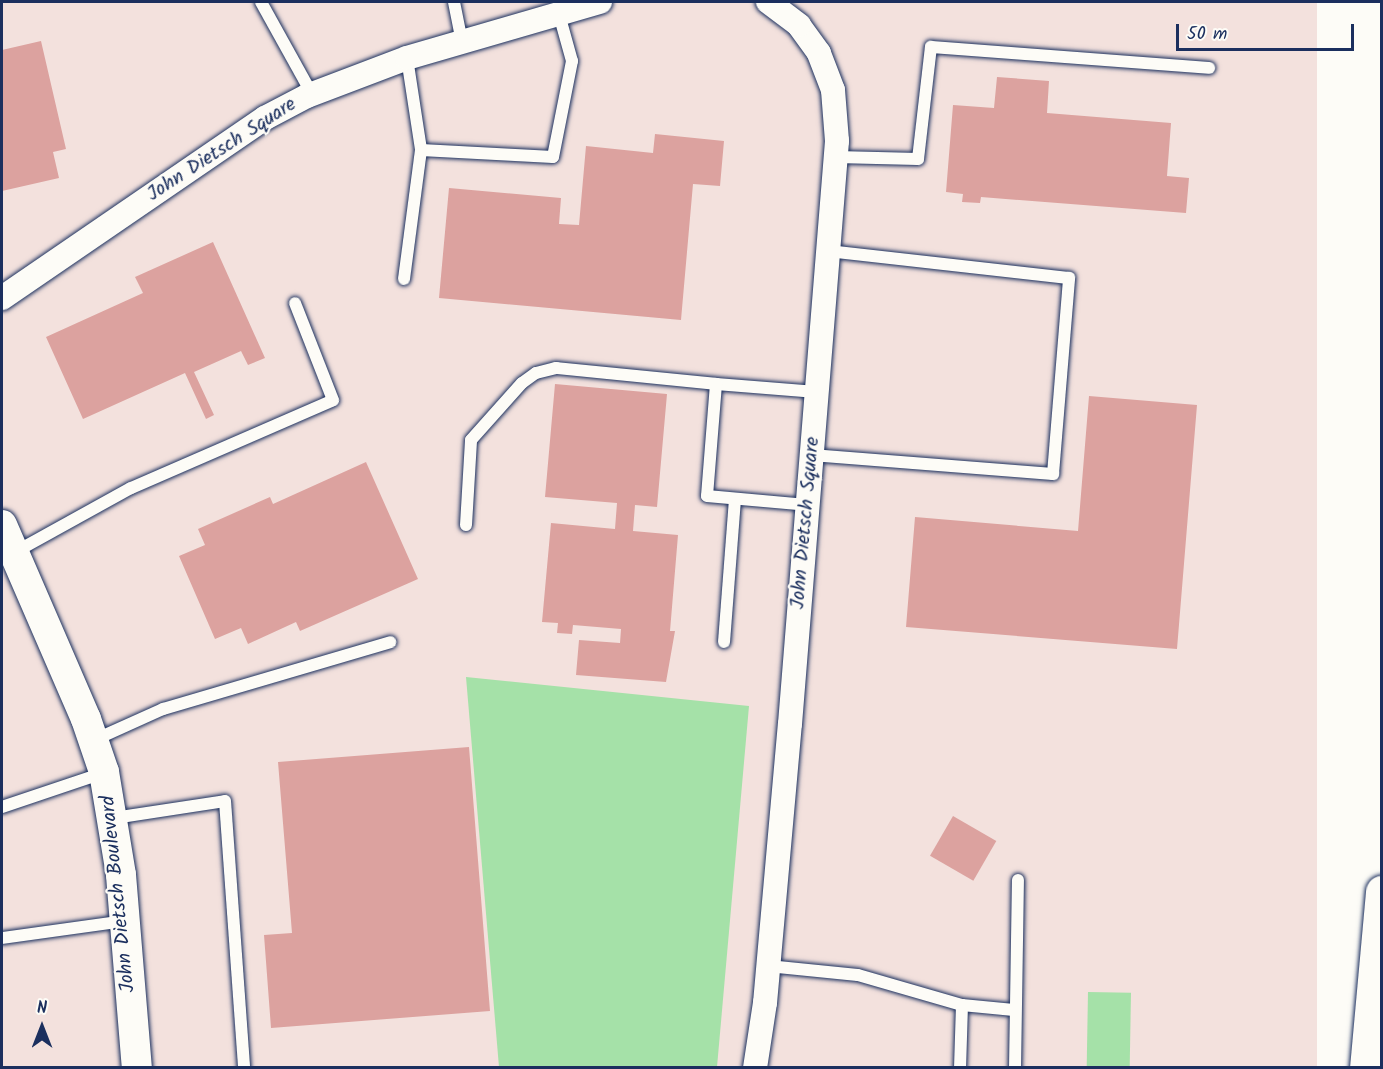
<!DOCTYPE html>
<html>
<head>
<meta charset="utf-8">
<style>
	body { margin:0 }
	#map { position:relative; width:1383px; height:1069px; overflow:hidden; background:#fdfcf7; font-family:Kalam,sans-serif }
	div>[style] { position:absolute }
	.built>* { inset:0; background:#f3e1dd; transform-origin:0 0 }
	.green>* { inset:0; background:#a5e1a8; transform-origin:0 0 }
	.building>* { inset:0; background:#dca29f; transform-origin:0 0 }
	.roads { filter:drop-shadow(0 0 2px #1b2f5e) drop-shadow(0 0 2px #1b2f5e) }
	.service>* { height:12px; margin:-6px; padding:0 6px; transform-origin:6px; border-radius:6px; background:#fdfcf7 }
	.minor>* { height:24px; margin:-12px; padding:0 12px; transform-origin:12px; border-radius:12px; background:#fdfcf7 }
	.tertiary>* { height:30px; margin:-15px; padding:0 15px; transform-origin:15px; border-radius:15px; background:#fdfcf7 }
	.motorway>* { height:33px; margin:-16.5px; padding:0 16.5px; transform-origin:16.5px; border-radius:16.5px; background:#fdfcf7 }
	span { translate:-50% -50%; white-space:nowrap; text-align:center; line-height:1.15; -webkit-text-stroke:4.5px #fdfcf7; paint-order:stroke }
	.street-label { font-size:20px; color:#1b2f5e }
	.frame { position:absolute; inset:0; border:3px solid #1b2f5e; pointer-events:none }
	.north { position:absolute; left:12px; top:997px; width:60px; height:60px; -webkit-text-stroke:4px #fdfcf7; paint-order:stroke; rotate:0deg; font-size:16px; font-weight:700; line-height:24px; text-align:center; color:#1b2f5e }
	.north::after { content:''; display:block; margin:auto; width:21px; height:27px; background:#1b2f5e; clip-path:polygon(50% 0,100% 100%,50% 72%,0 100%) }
	.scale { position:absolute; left:1176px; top:24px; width:178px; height:27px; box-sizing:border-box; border:3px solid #1b2f5e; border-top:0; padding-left:8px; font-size:18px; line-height:21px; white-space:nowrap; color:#1b2f5e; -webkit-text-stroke:4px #fdfcf7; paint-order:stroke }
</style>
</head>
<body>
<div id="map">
	<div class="built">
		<div style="left:2px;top:2px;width:1315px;height:1066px"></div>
	</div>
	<div class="green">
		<div style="clip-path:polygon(466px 677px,749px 706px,717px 1067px,499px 1067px)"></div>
		<div style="left:1088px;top:992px;width:43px;height:75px;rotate:1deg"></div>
	</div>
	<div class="building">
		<div style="clip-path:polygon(41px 41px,66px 149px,53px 152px,59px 178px,2px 191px,2px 50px)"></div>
		<div style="clip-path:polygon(997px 77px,1049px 81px,1047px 113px,1171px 123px,1167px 176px,1189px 178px,1186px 213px,981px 197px,980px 203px,962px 202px,963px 194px,946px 192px,953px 105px,994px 108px)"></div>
		<div style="clip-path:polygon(655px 134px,724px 141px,720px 186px,693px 184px,681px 320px,439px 298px,449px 188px,561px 198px,559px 224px,579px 225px,586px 146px,653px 153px)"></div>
		<div style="clip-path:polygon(213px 242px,265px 358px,248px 365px,241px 351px,194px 372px,214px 415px,206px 419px,185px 373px,83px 419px,46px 337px,143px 293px,135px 277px)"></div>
		<div style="clip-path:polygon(555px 384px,667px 394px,657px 507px,635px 505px,633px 531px,678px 535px,670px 631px,675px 631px,666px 682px,576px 675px,579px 640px,620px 643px,621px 629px,573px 625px,572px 634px,557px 633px,558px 623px,542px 622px,551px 523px,615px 529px,617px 503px,545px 497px)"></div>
		<div style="clip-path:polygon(1089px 396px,1197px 405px,1177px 649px,906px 627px,915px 517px,1078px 531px)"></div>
		<div style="clip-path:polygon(366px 462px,418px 579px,300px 631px,296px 622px,248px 644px,241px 628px,215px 639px,179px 556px,205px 545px,198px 529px,270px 497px,273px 504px)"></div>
		<div style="clip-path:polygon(469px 747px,490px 1011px,271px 1028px,264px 935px,292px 933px,278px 762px)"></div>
		<div style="left:953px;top:816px;width:50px;height:46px;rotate:30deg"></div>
	</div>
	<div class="roads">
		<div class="service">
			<div style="left:261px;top:2px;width:105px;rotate:61deg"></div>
			<div style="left:454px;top:2px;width:41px;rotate:78.7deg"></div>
			<div style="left:407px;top:58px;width:93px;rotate:81.3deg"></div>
			<div style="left:421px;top:150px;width:132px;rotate:3deg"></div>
			<div style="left:553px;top:157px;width:98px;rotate:-78.8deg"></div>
			<div style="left:572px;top:61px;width:49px;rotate:-105.5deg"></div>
			<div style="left:836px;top:157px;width:82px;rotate:1.4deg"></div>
			<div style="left:918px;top:159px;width:113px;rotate:-83.4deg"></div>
			<div style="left:931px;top:47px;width:279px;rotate:4.3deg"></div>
			<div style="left:404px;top:279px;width:130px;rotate:-82.5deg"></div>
			<div style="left:716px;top:384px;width:101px;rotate:4.5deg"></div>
			<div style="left:811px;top:455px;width:243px;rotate:4.5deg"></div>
			<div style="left:1053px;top:474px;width:197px;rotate:-85.3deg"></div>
			<div style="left:1069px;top:278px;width:241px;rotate:-173.6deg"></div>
			<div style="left:466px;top:525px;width:85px;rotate:-86.6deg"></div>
			<div style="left:471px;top:440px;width:76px;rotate:-48.2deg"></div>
			<div style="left:522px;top:383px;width:17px;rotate:-36deg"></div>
			<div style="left:536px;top:373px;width:21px;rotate:-14deg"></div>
			<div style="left:556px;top:368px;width:161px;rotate:5.7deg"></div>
			<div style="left:716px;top:384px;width:112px;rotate:94.6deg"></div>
			<div style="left:707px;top:496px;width:100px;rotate:5.1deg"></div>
			<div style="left:15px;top:552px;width:132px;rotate:-28.9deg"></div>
			<div style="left:131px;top:488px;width:220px;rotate:-23.5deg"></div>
			<div style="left:333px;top:400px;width:104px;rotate:-111.4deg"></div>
			<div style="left:724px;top:642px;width:143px;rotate:-85.6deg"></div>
			<div style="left:94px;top:740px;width:76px;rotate:-24.2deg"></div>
			<div style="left:163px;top:709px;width:237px;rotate:-16.4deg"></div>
			<div style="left:2px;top:807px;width:107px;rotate:-18.6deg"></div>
			<div style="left:114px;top:818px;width:112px;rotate:-8.7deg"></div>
			<div style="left:225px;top:801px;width:268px;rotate:85.9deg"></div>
			<div style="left:2px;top:938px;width:124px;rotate:-7.9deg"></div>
			<div style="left:768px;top:966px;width:90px;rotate:5.7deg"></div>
			<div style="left:858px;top:975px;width:108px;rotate:16.1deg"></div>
			<div style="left:962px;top:1005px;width:63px;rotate:91.8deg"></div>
			<div style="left:962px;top:1005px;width:52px;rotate:5.5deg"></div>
			<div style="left:1015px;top:1068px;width:188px;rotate:-89.1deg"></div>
		</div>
		<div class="minor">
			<div style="left:2px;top:298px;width:319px;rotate:-34.4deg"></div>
			<div style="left:265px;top:118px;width:47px;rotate:-27.6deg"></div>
			<div style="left:307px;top:96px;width:107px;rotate:-20.8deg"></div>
			<div style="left:407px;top:58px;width:201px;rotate:-16.2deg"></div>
			<div style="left:755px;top:1068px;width:66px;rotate:-81.3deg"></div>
			<div style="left:765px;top:1003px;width:280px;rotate:-84.9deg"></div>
			<div style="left:790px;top:724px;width:585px;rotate:-85.39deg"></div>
			<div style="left:837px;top:141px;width:51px;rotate:-94.5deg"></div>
			<div style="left:833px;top:90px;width:40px;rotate:-111deg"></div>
			<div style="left:819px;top:53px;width:34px;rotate:-126deg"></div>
			<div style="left:799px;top:25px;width:39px;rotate:-143deg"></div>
		</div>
		<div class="tertiary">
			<div style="left:2px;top:525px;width:211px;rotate:66.6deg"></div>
			<div style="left:86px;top:719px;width:56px;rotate:71.2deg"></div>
			<div style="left:104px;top:772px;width:104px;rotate:80.6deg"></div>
			<div style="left:121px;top:875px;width:194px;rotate:85.3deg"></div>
		</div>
		<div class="motorway">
			<div style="left:1366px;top:1068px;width:177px;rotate:-84.8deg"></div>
		</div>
	</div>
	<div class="street-label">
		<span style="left:222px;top:150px;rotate:-33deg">John Dietsch Square</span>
		<span style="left:806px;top:523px;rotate:-85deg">John Dietsch Square</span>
		<span style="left:119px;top:894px;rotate:-96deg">John Dietsch Boulevard</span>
	</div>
	<div class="frame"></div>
	<div class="north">N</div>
	<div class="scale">50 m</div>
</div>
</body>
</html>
